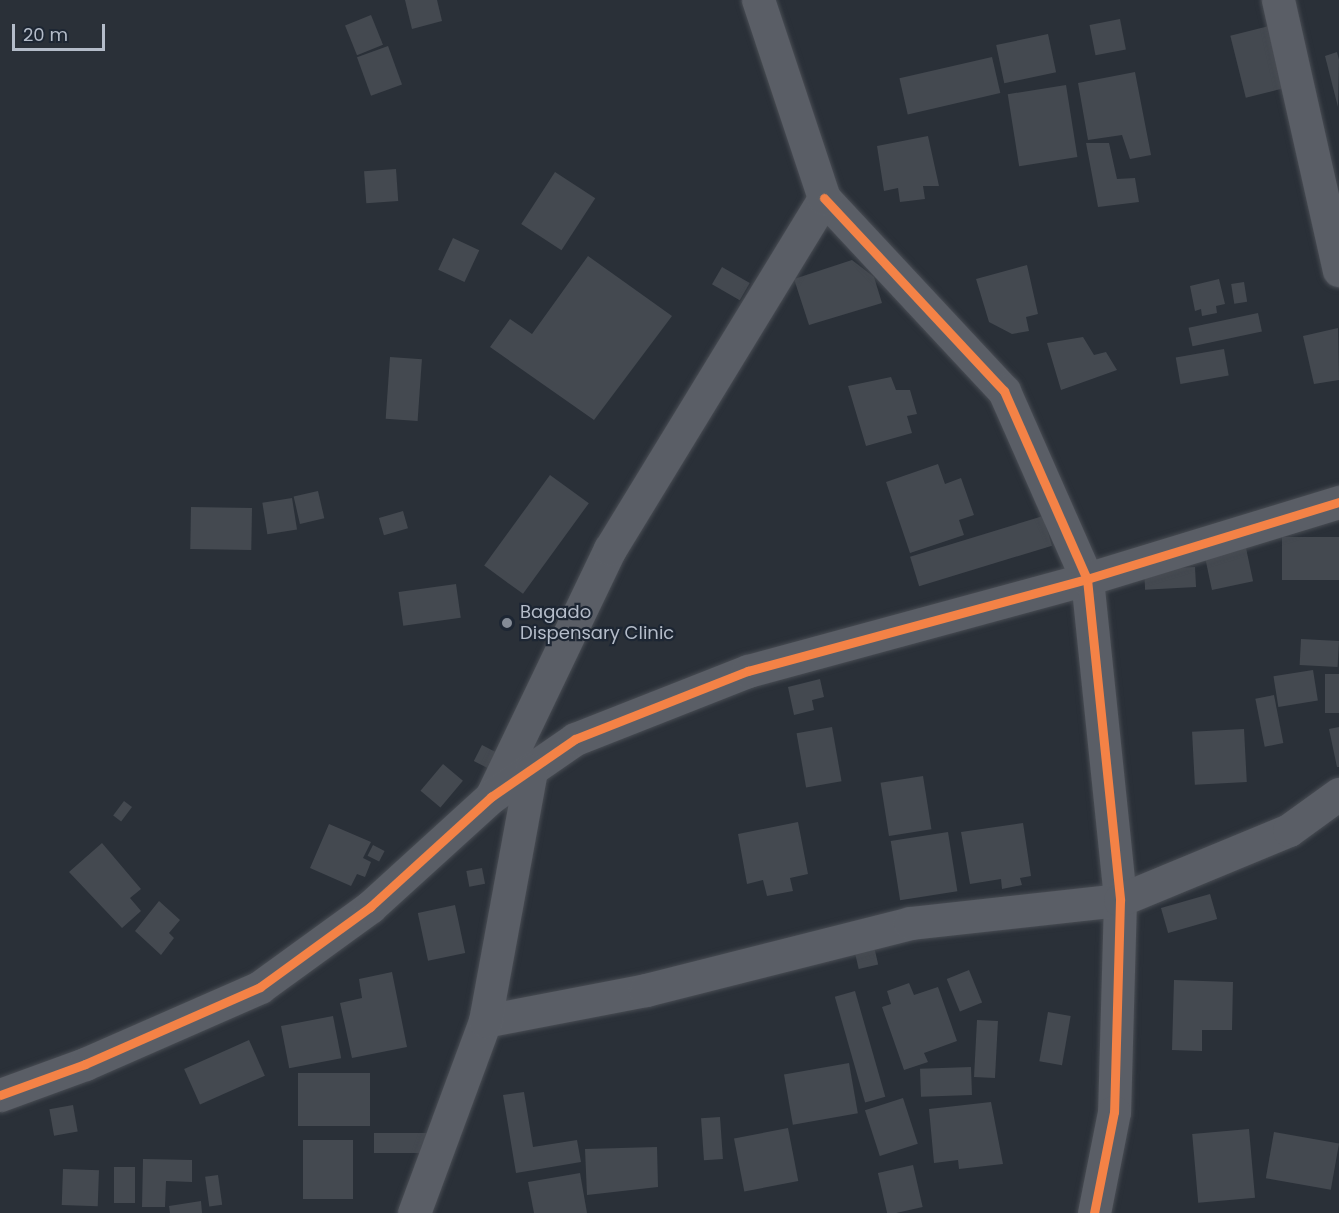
<!DOCTYPE html>
<html>
<head>
<meta charset="utf-8">
<style>
	body { margin:0 }
	#map { position:relative; width:1339px; height:1213px; overflow:hidden; background:#2a3038; font-family:Poppins,sans-serif }
	div>[style] { position:absolute }
	.building>* { inset:0; background:#444950; transform-origin:0 0 }
	.roads { filter:drop-shadow(0 0 2px #484c53) drop-shadow(0 0 2px #484c53) }
	.minor>* { height:33px; margin:-16.5px; padding:0 16.5px; transform-origin:16.5px; border-radius:16.5px; background:#5a5e66 }
	.cycleway>* { height:9px; margin:-4.5px; padding:0 4.5px; transform-origin:4.5px; border-radius:4.5px; background:#f48246 }
	.dots>* { width:16px; height:16px; translate:-50% -50%; box-sizing:border-box; border:3px solid #1d2633; border-radius:50% }
	span { translate:-50% -50%; white-space:nowrap; text-align:center; line-height:1.15; -webkit-text-stroke:4.5px #1d2633; paint-order:stroke }
	.poi-label { font-size:18px; color:#b4bcc9 }
	.left { translate:0 -50%; text-align:left }
	.scale { position:absolute; left:12px; top:24px; width:93px; height:27px; box-sizing:border-box; border:3px solid #b4bcc9; border-top:0; padding-left:8px; font-size:18px; line-height:21px; white-space:nowrap; color:#b4bcc9; -webkit-text-stroke:4px #1d2633; paint-order:stroke }
</style>
</head>
<body>
<div id="map">
	<div class="building">
		<div style="clip-path:polygon(405px 0,437px 0,442px 21px,412px 29px)"></div>
		<div style="left:371px;top:15px;width:32px;height:28px;rotate:68deg"></div>
		<div style="left:1120px;top:19px;width:31px;height:31px;rotate:79deg"></div>
		<div style="left:1273px;top:25px;width:64px;height:44px;rotate:76deg"></div>
		<div style="left:1048px;top:34px;width:39px;height:53px;rotate:78deg"></div>
		<div style="left:388px;top:46px;width:41px;height:33px;rotate:70deg"></div>
		<div style="clip-path:polygon(1337px 52px,1339px 60px,1338px 107px,1325px 56px)"></div>
		<div style="left:992px;top:57px;width:37px;height:95px;rotate:77deg"></div>
		<div style="clip-path:polygon(1135px 72px,1151px 155px,1130px 159px,1122px 135px,1088px 140px,1078px 83px)"></div>
		<div style="left:1066px;top:85px;width:73px;height:59px;rotate:81deg"></div>
		<div style="clip-path:polygon(928px 136px,939px 186px,923px 186px,925px 199px,900px 202px,898px 188px,884px 191px,877px 146px)"></div>
		<div style="clip-path:polygon(1086px 143px,1109px 143px,1117px 179px,1135px 178px,1139px 202px,1098px 207px)"></div>
		<div style="left:396px;top:169px;width:32px;height:32px;rotate:86deg"></div>
		<div style="left:555px;top:172px;width:48px;height:62px;rotate:33deg"></div>
		<div style="left:453px;top:238px;width:29px;height:35px;rotate:25deg"></div>
		<div style="clip-path:polygon(588px 256px,672px 316px,594px 420px,490px 347px,510px 319px,532px 334px)"></div>
		<div style="clip-path:polygon(852px 260px,874px 277px,882px 303px,809px 325px,794px 279px)"></div>
		<div style="clip-path:polygon(1027px 265px,1038px 314px,1026px 317px,1029px 331px,1012px 334px,989px 322px,976px 279px)"></div>
		<div style="left:722px;top:267px;width:32px;height:20px;rotate:30deg"></div>
		<div style="clip-path:polygon(1219px 279px,1225px 304px,1216px 306px,1217px 313px,1202px 316px,1201px 309px,1195px 311px,1190px 286px)"></div>
		<div style="left:1244px;top:282px;width:20px;height:13px;rotate:81deg"></div>
		<div style="left:1258px;top:313px;width:19px;height:71px;rotate:78deg"></div>
		<div style="clip-path:polygon(1338px 328px,1339px 380px,1314px 384px,1303px 336px)"></div>
		<div style="clip-path:polygon(1083px 337px,1094px 355px,1106px 352px,1117px 370px,1061px 390px,1047px 343px)"></div>
		<div style="left:1224px;top:349px;width:27px;height:49px;rotate:80deg"></div>
		<div style="left:390px;top:357px;width:32px;height:62px;rotate:4deg"></div>
		<div style="clip-path:polygon(891px 377px,896px 390px,910px 390px,917px 414px,907px 416px,912px 433px,866px 446px,848px 386px)"></div>
		<div style="clip-path:polygon(938px 464px,945px 484px,961px 478px,974px 515px,959px 520px,964px 535px,910px 553px,886px 482px)"></div>
		<div style="left:550px;top:475px;width:48px;height:112px;rotate:36deg"></div>
		<div style="left:318px;top:491px;width:28px;height:25px;rotate:77deg"></div>
		<div style="left:292px;top:498px;width:32px;height:30px;rotate:81deg"></div>
		<div style="left:191px;top:507px;width:61px;height:42px;rotate:1deg"></div>
		<div style="left:403px;top:511px;width:18px;height:25px;rotate:74deg"></div>
		<div style="left:1043px;top:516px;width:31px;height:139px;rotate:73deg"></div>
		<div style="left:1339px;top:537px;width:43px;height:57px;rotate:90deg"></div>
		<div style="left:1246px;top:548px;width:34px;height:42px;rotate:78deg"></div>
		<div style="left:1195px;top:567px;width:20px;height:51px;rotate:87deg"></div>
		<div style="left:456px;top:584px;width:34px;height:58px;rotate:82deg"></div>
		<div style="left:1301px;top:639px;width:38px;height:26px;rotate:3deg"></div>
		<div style="left:1313px;top:670px;width:31px;height:40px;rotate:81deg"></div>
		<div style="left:1325px;top:674px;width:14px;height:39px"></div>
		<div style="clip-path:polygon(820px 679px,824px 697px,812px 700px,814px 710px,794px 715px,788px 687px)"></div>
		<div style="left:1274px;top:695px;width:49px;height:19px;rotate:79deg"></div>
		<div style="left:832px;top:727px;width:55px;height:36px;rotate:80deg"></div>
		<div style="clip-path:polygon(1339px 727px,1339px 767px,1337px 767px,1329px 729px)"></div>
		<div style="left:1244px;top:729px;width:53px;height:52px;rotate:87deg"></div>
		<div style="left:482px;top:745px;width:18px;height:18px;rotate:27deg"></div>
		<div style="left:443px;top:764px;width:26px;height:35px;rotate:40deg"></div>
		<div style="left:923px;top:776px;width:54px;height:43px;rotate:81deg"></div>
		<div style="left:124px;top:801px;width:10px;height:18px;rotate:37deg"></div>
		<div style="clip-path:polygon(798px 822px,808px 874px,790px 878px,793px 891px,767px 896px,763px 880px,747px 884px,738px 834px)"></div>
		<div style="clip-path:polygon(1023px 823px,1031px 876px,1020px 878px,1022px 885px,1002px 889px,1001px 879px,970px 884px,961px 832px)"></div>
		<div style="clip-path:polygon(329px 824px,371px 842px,363px 858px,371px 862px,365px 877px,357px 874px,351px 886px,310px 868px)"></div>
		<div style="left:948px;top:832px;width:60px;height:58px;rotate:81deg"></div>
		<div style="clip-path:polygon(102px 843px,141px 889px,130px 898px,141px 911px,122px 928px,69px 872px)"></div>
		<div style="left:373px;top:845px;width:13px;height:12px;rotate:27deg"></div>
		<div style="left:482px;top:868px;width:16px;height:16px;rotate:79deg"></div>
		<div style="left:1210px;top:894px;width:26px;height:51px;rotate:74deg"></div>
		<div style="clip-path:polygon(159px 901px,180px 920px,169px 933px,174px 938px,161px 955px,135px 931px)"></div>
		<div style="left:455px;top:905px;width:49px;height:38px;rotate:78deg"></div>
		<div style="left:873px;top:942px;width:23px;height:20px;rotate:77deg"></div>
		<div style="left:969px;top:970px;width:35px;height:24px;rotate:68deg"></div>
		<div style="clip-path:polygon(392px 972px,407px 1047px,352px 1058px,340px 1003px,362px 998px,359px 979px)"></div>
		<div style="clip-path:polygon(1174px 980px,1233px 982px,1232px 1030px,1202px 1030px,1202px 1051px,1172px 1050px)"></div>
		<div style="clip-path:polygon(909px 983px,914px 995px,938px 987px,957px 1041px,924px 1053px,928px 1062px,904px 1070px,882px 1007px,891px 1004px,887px 991px)"></div>
		<div style="left:855px;top:991px;width:110px;height:21px;rotate:74deg"></div>
		<div style="left:1048px;top:1012px;width:23px;height:50px;rotate:10deg"></div>
		<div style="left:333px;top:1016px;width:43px;height:53px;rotate:79deg"></div>
		<div style="left:977px;top:1020px;width:21px;height:57px;rotate:3deg"></div>
		<div style="left:249px;top:1040px;width:39px;height:71px;rotate:66deg"></div>
		<div style="left:849px;top:1063px;width:51px;height:66px;rotate:80deg"></div>
		<div style="left:971px;top:1067px;width:28px;height:51px;rotate:88deg"></div>
		<div style="left:298px;top:1073px;width:72px;height:53px"></div>
		<div style="clip-path:polygon(524px 1092px,533px 1147px,577px 1140px,581px 1162px,516px 1173px,503px 1095px)"></div>
		<div style="left:903px;top:1098px;width:48px;height:40px;rotate:72deg"></div>
		<div style="clip-path:polygon(991px 1102px,1003px 1164px,959px 1169px,958px 1160px,934px 1163px,929px 1109px)"></div>
		<div style="left:73px;top:1105px;width:27px;height:24px;rotate:80deg"></div>
		<div style="left:720px;top:1117px;width:42px;height:19px;rotate:86deg"></div>
		<div style="left:788px;top:1128px;width:54px;height:55px;rotate:79deg"></div>
		<div style="left:1249px;top:1129px;width:69px;height:57px;rotate:85deg"></div>
		<div style="left:1274px;top:1132px;width:66px;height:47px;rotate:10deg"></div>
		<div style="left:374px;top:1133px;width:55px;height:20px"></div>
		<div style="left:303px;top:1140px;width:50px;height:59px"></div>
		<div style="clip-path:polygon(657px 1147px,658px 1187px,587px 1195px,585px 1149px)"></div>
		<div style="clip-path:polygon(143px 1159px,192px 1160px,192px 1182px,166px 1181px,165px 1207px,142px 1207px)"></div>
		<div style="left:913px;top:1165px;width:43px;height:36px;rotate:77deg"></div>
		<div style="left:114px;top:1167px;width:21px;height:36px"></div>
		<div style="left:63px;top:1169px;width:36px;height:36px;rotate:2deg"></div>
		<div style="clip-path:polygon(580px 1173px,587px 1213px,534px 1213px,528px 1182px)"></div>
		<div style="left:218px;top:1175px;width:30px;height:13px;rotate:82deg"></div>
		<div style="clip-path:polygon(201px 1201px,202px 1213px,170px 1213px,169px 1206px)"></div>
	</div>
	<div class="roads">
		<div class="minor">
			<div style="left:1278px;top:0;width:277px;rotate:77.3deg"></div>
			<div style="left:824px;top:198px;width:264px;rotate:47deg"></div>
			<div style="left:1004px;top:391px;width:206px;rotate:66.2deg"></div>
			<div style="left:1087px;top:579px;width:323px;rotate:84.1deg"></div>
			<div style="left:1120px;top:900px;width:212px;rotate:91.6deg"></div>
			<div style="left:1114px;top:1112px;width:103px;rotate:101.2deg"></div>
			<div style="left:492px;top:795px;width:273px;rotate:-64.4deg"></div>
			<div style="left:610px;top:549px;width:411px;rotate:-58.6deg"></div>
			<div style="left:824px;top:198px;width:209px;rotate:-108.4deg"></div>
			<div style="left:485px;top:1021px;width:164px;rotate:-10.9deg"></div>
			<div style="left:646px;top:990px;width:272px;rotate:-14.2deg"></div>
			<div style="left:910px;top:923px;width:211px;rotate:-6.3deg"></div>
			<div style="left:1120px;top:900px;width:183px;rotate:-22.5deg"></div>
			<div style="left:1289px;top:830px;width:62px;rotate:-35.8deg"></div>
			<div style="left:0;top:1095px;width:90px;rotate:-20deg"></div>
			<div style="left:85px;top:1064px;width:191px;rotate:-23.7deg"></div>
			<div style="left:260px;top:987px;width:136px;rotate:-36deg"></div>
			<div style="left:370px;top:907px;width:164px;rotate:-42.3deg"></div>
			<div style="left:491px;top:797px;width:102px;rotate:-34.6deg"></div>
			<div style="left:575px;top:739px;width:186px;rotate:-21.5deg"></div>
			<div style="left:748px;top:671px;width:351px;rotate:-15.2deg"></div>
			<div style="left:1087px;top:579px;width:264px;rotate:-17deg"></div>
			<div style="left:414px;top:1213px;width:205px;rotate:-69.7deg"></div>
			<div style="left:485px;top:1021px;width:255px;rotate:-79.6deg"></div>
		</div>
	</div>
	<div class="cycleway">
		<div style="left:824px;top:198px;width:264px;rotate:47deg"></div>
		<div style="left:1004px;top:391px;width:206px;rotate:66.2deg"></div>
		<div style="left:1087px;top:579px;width:323px;rotate:84.1deg"></div>
		<div style="left:1120px;top:900px;width:212px;rotate:91.6deg"></div>
		<div style="left:1114px;top:1112px;width:103px;rotate:101.2deg"></div>
		<div style="left:0;top:1095px;width:90px;rotate:-20deg"></div>
		<div style="left:85px;top:1064px;width:191px;rotate:-23.7deg"></div>
		<div style="left:260px;top:987px;width:136px;rotate:-36deg"></div>
		<div style="left:370px;top:907px;width:164px;rotate:-42.3deg"></div>
		<div style="left:491px;top:797px;width:102px;rotate:-34.6deg"></div>
		<div style="left:575px;top:739px;width:186px;rotate:-21.5deg"></div>
		<div style="left:748px;top:671px;width:351px;rotate:-15.2deg"></div>
		<div style="left:1087px;top:579px;width:264px;rotate:-17deg"></div>
	</div>
	<div class="dots">
		<div style="left:507px;top:623px;background:#848b96"></div>
	</div>
	<div class="poi-label">
		<span class="left" style="left:520px;top:623px">Bagado<br>Dispensary Clinic</span>
	</div>
	<div class="scale">20 m</div>
</div>
</body>
</html>
